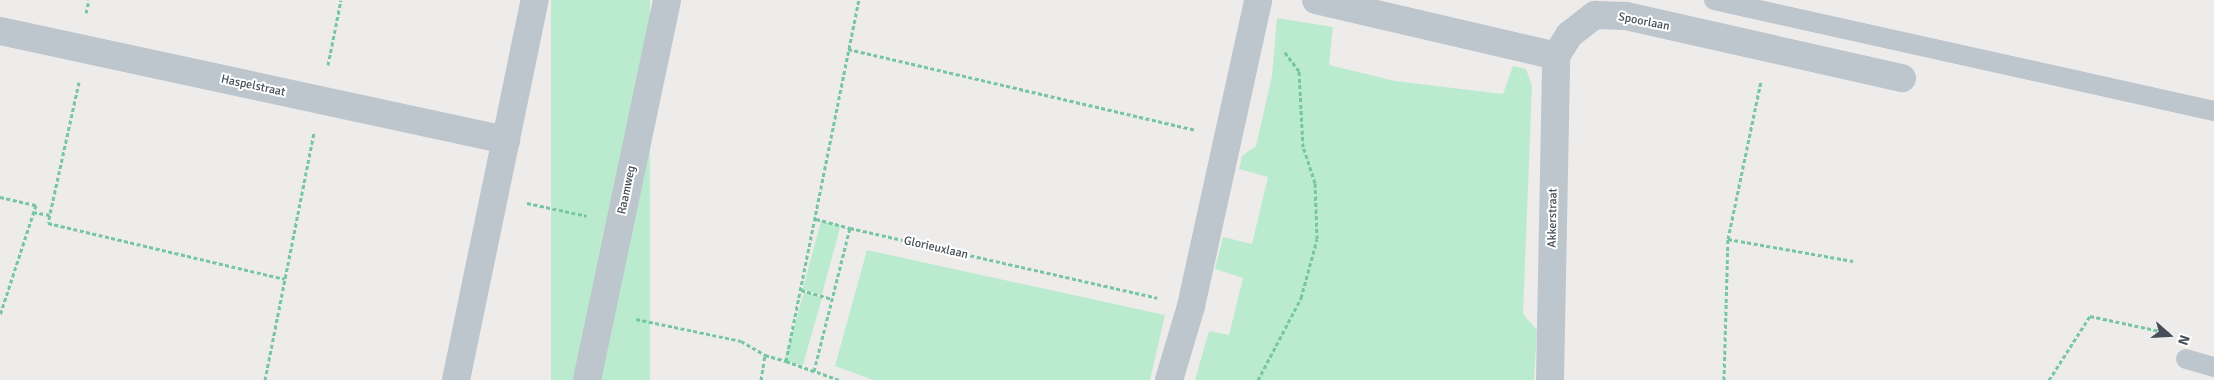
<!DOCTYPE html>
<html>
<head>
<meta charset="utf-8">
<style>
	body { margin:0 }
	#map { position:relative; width:2214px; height:380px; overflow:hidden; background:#eeebeb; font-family:Signika,sans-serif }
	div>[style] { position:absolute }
	.green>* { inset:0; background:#bbebcf; transform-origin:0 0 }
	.path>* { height:3px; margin-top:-1.5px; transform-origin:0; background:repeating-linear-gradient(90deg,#76c6a1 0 4px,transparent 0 6.5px) }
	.service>* { height:20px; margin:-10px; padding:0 10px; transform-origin:10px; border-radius:10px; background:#bdc5cd }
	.minor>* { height:28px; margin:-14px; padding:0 14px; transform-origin:14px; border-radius:14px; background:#bdc5cd }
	span { translate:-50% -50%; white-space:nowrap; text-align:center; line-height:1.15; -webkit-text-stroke:4px #fff; paint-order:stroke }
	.street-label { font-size:12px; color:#454e57 }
	.north { position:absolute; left:2144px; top:310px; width:50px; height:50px; -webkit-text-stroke:4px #fff; paint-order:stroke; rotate:109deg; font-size:14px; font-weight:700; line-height:20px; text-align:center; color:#454e57 }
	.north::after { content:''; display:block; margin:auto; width:18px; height:22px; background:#454e57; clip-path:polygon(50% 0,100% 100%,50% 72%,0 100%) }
</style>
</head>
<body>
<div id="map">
	<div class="green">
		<div style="left:551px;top:0;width:99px;height:388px"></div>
		<div style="clip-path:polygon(1277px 18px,1333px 27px,1329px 65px,1395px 81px,1503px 94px,1513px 66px,1526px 69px,1532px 86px,1523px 314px,1537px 330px,1534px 380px,1195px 380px,1209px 331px,1229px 335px,1243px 278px,1215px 269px,1223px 237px,1252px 244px,1268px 177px,1239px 169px,1242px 156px,1256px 146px,1272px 76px)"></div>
		<div style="left:821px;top:221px;width:20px;height:71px;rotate:15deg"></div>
		<div style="clip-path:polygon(867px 250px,1165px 315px,1150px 380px,873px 380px,835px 366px)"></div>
		<div style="left:804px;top:292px;width:19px;height:71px;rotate:16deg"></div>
	</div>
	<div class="path">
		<div style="left:86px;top:13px;width:13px;rotate:-77deg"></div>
		<div style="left:848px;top:49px;width:356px;rotate:13.1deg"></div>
		<div style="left:328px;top:65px;width:66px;rotate:-78.7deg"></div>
		<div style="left:79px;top:82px;width:144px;rotate:102.4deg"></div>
		<div style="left:48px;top:223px;width:243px;rotate:13.3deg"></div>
		<div style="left:0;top:197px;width:37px;rotate:13deg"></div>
		<div style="left:36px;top:205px;width:116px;rotate:108.1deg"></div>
		<div style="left:527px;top:203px;width:61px;rotate:12.2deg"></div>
		<div style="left:33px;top:212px;width:17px;rotate:10deg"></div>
		<div style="left:816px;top:219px;width:35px;rotate:15deg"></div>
		<div style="left:1728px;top:239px;width:161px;rotate:-78.2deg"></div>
		<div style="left:801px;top:290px;width:32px;rotate:16deg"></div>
		<div style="left:636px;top:319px;width:107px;rotate:11.8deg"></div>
		<div style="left:741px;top:341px;width:28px;rotate:30deg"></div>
		<div style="left:786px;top:361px;width:30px;rotate:20deg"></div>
		<div style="left:265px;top:380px;width:252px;rotate:-78.8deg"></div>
		<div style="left:761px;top:380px;width:25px;rotate:-81deg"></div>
		<div style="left:765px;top:355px;width:22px;rotate:16deg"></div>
		<div style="left:786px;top:361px;width:368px;rotate:-78.6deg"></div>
		<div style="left:839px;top:380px;width:27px;rotate:-160deg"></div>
		<div style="left:814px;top:371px;width:147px;rotate:-75.9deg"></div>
		<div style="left:850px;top:228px;width:315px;rotate:12.8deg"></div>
		<div style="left:1258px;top:380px;width:93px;rotate:-62.3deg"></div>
		<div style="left:1301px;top:298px;width:61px;rotate:-74.8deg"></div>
		<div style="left:1317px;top:239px;width:56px;rotate:-92deg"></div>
		<div style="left:1315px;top:183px;width:38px;rotate:-108deg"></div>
		<div style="left:1303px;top:147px;width:76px;rotate:-93deg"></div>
		<div style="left:1299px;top:71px;width:26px;rotate:-127deg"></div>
		<div style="left:1724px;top:380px;width:141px;rotate:-88.4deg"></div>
		<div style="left:1728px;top:239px;width:127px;rotate:10deg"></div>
		<div style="left:2049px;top:380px;width:76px;rotate:-57.4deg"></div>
		<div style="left:2090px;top:316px;width:81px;rotate:12.1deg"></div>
	</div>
	<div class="service">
		<div style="left:1714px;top:0;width:512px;rotate:12.52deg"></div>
		<div style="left:2186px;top:359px;width:29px;rotate:16deg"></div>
	</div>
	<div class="minor">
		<div style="left:1316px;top:0;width:246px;rotate:13.1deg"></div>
		<div style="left:0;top:31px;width:518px;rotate:12.16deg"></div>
		<div style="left:1556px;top:56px;width:25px;rotate:-58deg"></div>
		<div style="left:1569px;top:35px;width:33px;rotate:-38deg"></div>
		<div style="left:1595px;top:15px;width:31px;rotate:2deg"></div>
		<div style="left:1626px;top:16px;width:283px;rotate:12.7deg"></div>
		<div style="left:456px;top:380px;width:388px;rotate:-78.3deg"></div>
		<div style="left:587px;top:380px;width:388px;rotate:-78.1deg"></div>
		<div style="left:1169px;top:380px;width:77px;rotate:-73.4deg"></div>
		<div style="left:1191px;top:306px;width:313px;rotate:-77.6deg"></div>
		<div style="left:1550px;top:380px;width:324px;rotate:-88.9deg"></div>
	</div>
	<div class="street-label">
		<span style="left:1644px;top:22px;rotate:11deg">Spoorlaan</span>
		<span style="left:253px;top:86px;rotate:12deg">Haspelstraat</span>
		<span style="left:627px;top:190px;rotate:-78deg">Raamweg</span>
		<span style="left:1553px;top:218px;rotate:-89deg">Akkerstraat</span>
		<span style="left:936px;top:248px;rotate:13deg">Glorieuxlaan</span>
	</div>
	<div class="north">N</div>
</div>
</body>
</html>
